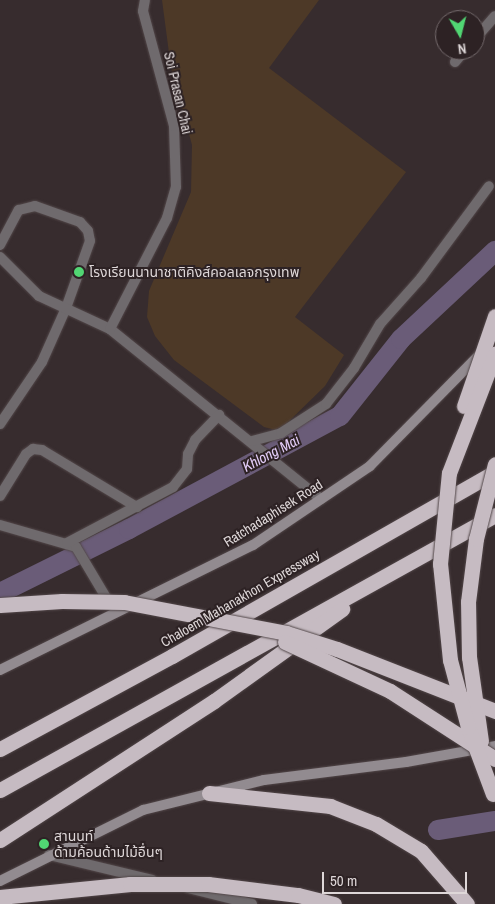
<!DOCTYPE html>
<html>
<head>
<meta charset="utf-8">
<style>
	body { margin:0 }
	#map { position:relative; width:495px; height:904px; overflow:hidden; background:#372c2e; font-family:"Archivo Narrow","Noto Sans Thai",sans-serif }
	div>[style] { position:absolute }
	.green>* { inset:0; background:#4d3927 }
	.canal>* { height:20px; margin:-10px; padding:0 10px; transform-origin:10px; border-radius:10px; background:#6a5c78 }
	.roads { filter:drop-shadow(0 0 1px #524749) drop-shadow(0 0 1px #524749) }
	.service>* { height:10px; margin:-5px; padding:0 5px; transform-origin:5px; border-radius:5px; background:#6f6a6d }
	.minor>* { height:10px; margin:-5px; padding:0 5px; transform-origin:5px; border-radius:5px; background:#6f6a6d }
	.secondary>* { height:10px; margin:-5px; padding:0 5px; transform-origin:5px; border-radius:5px; background:#928b90 }
	.motorway>* { height:15px; margin:-7.5px; padding:0 7.5px; transform-origin:7.5px; border-radius:7.5px; background:#c6bbc2 }
	.bridges { filter:drop-shadow(0 0 1px #524749) drop-shadow(0 0 1px #524749) }
	.motorway-bridge>* { height:15px; margin:-7.5px; padding:0 7.5px; transform-origin:7.5px; border-radius:7.5px; background:#c6bbc2 }
	.dots>* { width:14px; height:14px; translate:-50% -50%; box-sizing:border-box; border:2px solid #2d2224; border-radius:50% }
	span { translate:-50% -50%; white-space:nowrap; text-align:center; line-height:1.15; -webkit-text-stroke:4px #2d2224; paint-order:stroke }
	.street-label { font-size:14px; color:#ded7d8 }
	.poi-label { font-size:14px; color:#ded7d8 }
	.left { translate:0 -50%; text-align:left }
	.water-label { font-size:15px; color:#e3cdf8; font-style:italic }
	.north { position:absolute; left:435px; top:10px; width:50px; height:50px; box-sizing:border-box; background:#2d2224; border:1px solid #746a6c; border-radius:50%; rotate:172deg; font-size:14px; font-weight:700; line-height:20px; text-align:center; color:#ded7d8 }
	.north::after { content:''; display:block; margin:auto; width:18px; height:22px; background:#51d673; clip-path:polygon(50% 0,100% 100%,50% 72%,0 100%) }
	.scale { position:absolute; left:322px; top:872px; width:145px; height:22px; box-sizing:border-box; border:2px solid #ded7d8; border-top:0; padding-left:6px; font-size:15px; line-height:18px; white-space:nowrap; color:#ded7d8; -webkit-text-stroke:4px #2d2224; paint-order:stroke }
</style>
</head>
<body>
<div id="map">
	<div class="green">
		<div style="clip-path:polygon(162px 0,319px 0,269px 68px,406px 172px,295px 317px,344px 355px,325px 386px,279px 431px,264px 427px,174px 360px,155px 336px,147px 317px,149px 291px,191px 192px,192px 145px,171px 68px)"></div>
	</div>
	<div class="canal">
		<div style="left:0;top:593px;width:144px;rotate:-26.4deg"></div>
		<div style="left:129px;top:529px;width:239px;rotate:-28.2deg"></div>
		<div style="left:340px;top:416px;width:98px;rotate:-51.6deg"></div>
		<div style="left:401px;top:339px;width:129px;rotate:-43.1deg"></div>
		<div style="left:438px;top:830px;width:58px;rotate:-9deg"></div>
	</div>
	<div class="roads">
		<div class="service">
			<div style="left:475px;top:39px;width:30px;rotate:-49deg"></div>
			<div style="left:455px;top:62px;width:16px;rotate:-50deg"></div>
			<div style="left:0;top:245px;width:40px;rotate:-62deg"></div>
			<div style="left:19px;top:210px;width:16px;rotate:-14deg"></div>
			<div style="left:35px;top:206px;width:48px;rotate:19.6deg"></div>
			<div style="left:80px;top:222px;width:12px;rotate:48deg"></div>
			<div style="left:88px;top:231px;width:10px;rotate:79deg"></div>
			<div style="left:90px;top:241px;width:71px;rotate:109.7deg"></div>
			<div style="left:66px;top:308px;width:59px;rotate:114deg"></div>
			<div style="left:42px;top:362px;width:75px;rotate:124.1deg"></div>
			<div style="left:0;top:257px;width:55px;rotate:45deg"></div>
			<div style="left:39px;top:296px;width:78px;rotate:24.9deg"></div>
			<div style="left:110px;top:329px;width:271px;rotate:38.9deg"></div>
			<div style="left:110px;top:329px;width:125px;rotate:-62.8deg"></div>
			<div style="left:167px;top:218px;width:32px;rotate:-74deg"></div>
			<div style="left:176px;top:187px;width:61px;rotate:-91.9deg"></div>
			<div style="left:174px;top:126px;width:119px;rotate:-105.1deg"></div>
			<div style="left:143px;top:11px;width:11px;rotate:-80deg"></div>
			<div style="left:252px;top:441px;width:30px;rotate:-15deg"></div>
			<div style="left:281px;top:433px;width:54px;rotate:-32.8deg"></div>
			<div style="left:326px;top:404px;width:46px;rotate:-52.1deg"></div>
			<div style="left:354px;top:368px;width:51px;rotate:-59.4deg"></div>
			<div style="left:380px;top:324px;width:62px;rotate:-48.3deg"></div>
			<div style="left:421px;top:278px;width:114px;rotate:-53.5deg"></div>
			<div style="left:0;top:496px;width:49px;rotate:-58.2deg"></div>
			<div style="left:26px;top:454px;width:9px;rotate:-36deg"></div>
			<div style="left:33px;top:449px;width:9px;rotate:6deg"></div>
			<div style="left:42px;top:450px;width:111px;rotate:31deg"></div>
			<div style="left:0;top:525px;width:79px;rotate:16.1deg"></div>
			<div style="left:76px;top:547px;width:66px;rotate:59.2deg"></div>
			<div style="left:67px;top:543px;width:120px;rotate:-27.8deg"></div>
			<div style="left:173px;top:487px;width:23px;rotate:-52deg"></div>
			<div style="left:187px;top:469px;width:15px;rotate:-86deg"></div>
			<div style="left:188px;top:454px;width:16px;rotate:-63deg"></div>
			<div style="left:195px;top:440px;width:35px;rotate:-46deg"></div>
		</div>
		<div class="minor">
			<div style="left:49px;top:855px;width:106px;rotate:13.6deg"></div>
			<div style="left:188px;top:888px;width:66px;rotate:14deg"></div>
		</div>
		<div class="secondary">
			<div style="left:0;top:670px;width:282px;rotate:-26.3deg"></div>
			<div style="left:253px;top:545px;width:141px;rotate:-34deg"></div>
			<div style="left:370px;top:466px;width:156px;rotate:-45.5deg"></div>
			<div style="left:0;top:881px;width:160px;rotate:-26.4deg"></div>
			<div style="left:143px;top:810px;width:125px;rotate:-13.9deg"></div>
			<div style="left:264px;top:780px;width:143px;rotate:-7.2deg"></div>
			<div style="left:406px;top:762px;width:90px;rotate:-10.2deg"></div>
		</div>
		<div class="motorway">
			<div style="left:0;top:749px;width:196px;rotate:-28.4deg"></div>
			<div style="left:172px;top:656px;width:372px;rotate:-29.7deg"></div>
			<div style="left:0;top:790px;width:566px;rotate:-29.05deg"></div>
			<div style="left:209px;top:793px;width:122px;rotate:6.1deg"></div>
			<div style="left:330px;top:806px;width:49px;rotate:21.4deg"></div>
			<div style="left:376px;top:824px;width:52px;rotate:31deg"></div>
			<div style="left:421px;top:851px;width:70px;rotate:49deg"></div>
			<div style="left:0;top:840px;width:255px;rotate:-33deg"></div>
			<div style="left:214px;top:701px;width:158px;rotate:-35.7deg"></div>
		</div>
	</div>
	<div class="bridges">
		<div class="motorway-bridge">
			<div style="left:464px;top:406px;width:95px;rotate:-71deg"></div>
			<div style="left:0;top:605px;width:62px;rotate:-3.7deg"></div>
			<div style="left:62px;top:601px;width:62px;rotate:0.9deg"></div>
			<div style="left:124px;top:602px;width:165px;rotate:10.8deg"></div>
			<div style="left:286px;top:633px;width:53px;rotate:17.4deg"></div>
			<div style="left:337px;top:649px;width:170px;rotate:21.4deg"></div>
			<div style="left:285px;top:642px;width:116px;rotate:25deg"></div>
			<div style="left:390px;top:691px;width:125px;rotate:32.9deg"></div>
			<div style="left:481px;top:741px;width:85px;rotate:-98.1deg"></div>
			<div style="left:469px;top:657px;width:55px;rotate:-91deg"></div>
			<div style="left:468px;top:602px;width:64px;rotate:-82.8deg"></div>
			<div style="left:476px;top:539px;width:77px;rotate:-75.8deg"></div>
			<div style="left:493px;top:794px;width:72px;rotate:-110.5deg"></div>
			<div style="left:468px;top:727px;width:69px;rotate:-105deg"></div>
			<div style="left:450px;top:660px;width:97px;rotate:-95.9deg"></div>
			<div style="left:440px;top:564px;width:91px;rotate:-84.4deg"></div>
			<div style="left:449px;top:473px;width:128px;rotate:-68.9deg"></div>
			<div style="left:0;top:897px;width:131px;rotate:-5.7deg"></div>
			<div style="left:130px;top:884px;width:78px"></div>
			<div style="left:208px;top:884px;width:91px;rotate:7deg"></div>
			<div style="left:298px;top:895px;width:37px;rotate:14deg"></div>
		</div>
	</div>
	<div class="dots">
		<div style="left:79px;top:272px;background:#51d673"></div>
		<div style="left:44px;top:844px;background:#51d673"></div>
	</div>
	<div class="street-label">
		<span style="left:178px;top:93px;rotate:77deg">Soi Prasan Chai</span>
		<span style="left:273px;top:513px;rotate:-32deg">Ratchadaphisek Road</span>
		<span style="left:240px;top:598px;rotate:-30deg">Chaloem Mahanakhon Expressway</span>
	</div>
	<div class="poi-label">
		<span class="left" style="left:89px;top:272px">โรงเรียนนานาชาติคิงส์คอลเลจกรุงเทพ</span>
		<span class="left" style="left:54px;top:844px">สานนท์<br>ด้ามค้อนด้ามไม้อื่นๆ</span>
	</div>
	<div class="water-label">
		<span style="left:271px;top:453px;rotate:-28deg">Khlong Mai</span>
	</div>
	<div class="north">N</div>
	<div class="scale">50 m</div>
</div>
</body>
</html>
